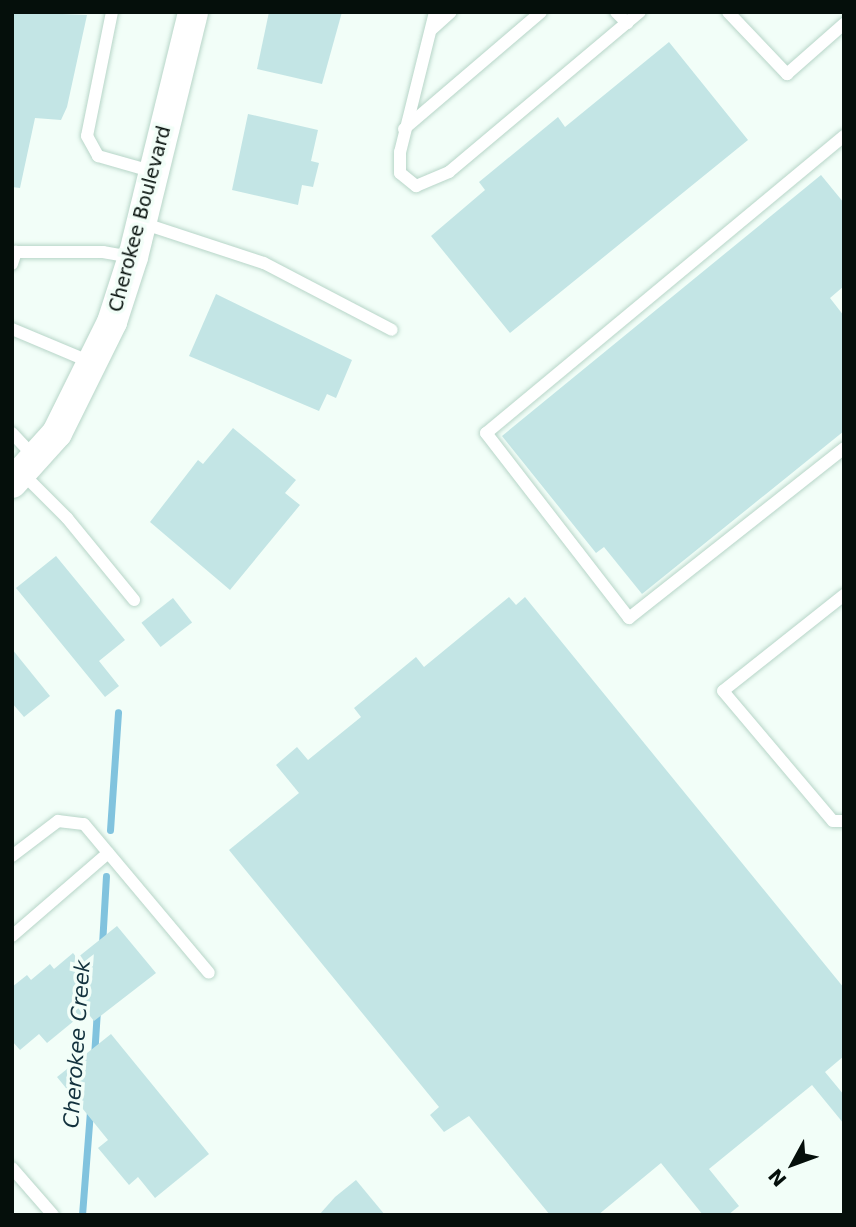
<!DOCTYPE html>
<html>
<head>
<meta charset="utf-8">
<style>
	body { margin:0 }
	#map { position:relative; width:856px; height:1227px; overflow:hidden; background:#f2fef8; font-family:"DejaVu Sans",sans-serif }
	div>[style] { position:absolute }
	.stream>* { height:7px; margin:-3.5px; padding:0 3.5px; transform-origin:3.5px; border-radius:3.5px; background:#81c3de }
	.building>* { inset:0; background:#c3e5e5; transform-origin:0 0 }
	.roads { filter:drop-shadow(0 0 2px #b7d5c8) drop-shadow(0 0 2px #b7d5c8) }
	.service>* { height:12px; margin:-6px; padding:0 6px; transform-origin:6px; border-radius:6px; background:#fff }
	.tertiary>* { height:30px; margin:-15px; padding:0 15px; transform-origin:15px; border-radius:15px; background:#fff }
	span { translate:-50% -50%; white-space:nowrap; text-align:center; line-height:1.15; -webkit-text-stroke:7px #f2fef8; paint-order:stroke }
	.street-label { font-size:19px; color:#050f0b }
	.water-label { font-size:21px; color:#12313d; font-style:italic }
	.frame { position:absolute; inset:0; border:14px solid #050f0b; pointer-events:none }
	.north { position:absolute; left:758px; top:1129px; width:70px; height:70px; -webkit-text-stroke:5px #f2fef8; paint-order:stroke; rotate:229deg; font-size:19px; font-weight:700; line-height:28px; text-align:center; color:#050f0b }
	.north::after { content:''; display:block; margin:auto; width:24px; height:32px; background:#050f0b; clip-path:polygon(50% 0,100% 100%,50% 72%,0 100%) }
</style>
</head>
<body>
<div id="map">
	<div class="stream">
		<div style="left:110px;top:830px;width:118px;rotate:-86.1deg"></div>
		<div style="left:102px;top:945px;width:69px;rotate:-86.7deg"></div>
		<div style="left:94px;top:1057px;width:48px;rotate:-86.4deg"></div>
		<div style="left:82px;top:1215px;width:104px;rotate:-85.6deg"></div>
	</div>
	<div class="building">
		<div style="clip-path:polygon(12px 12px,87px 15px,67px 107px,61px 120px,35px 118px,20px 188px,12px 187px)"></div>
		<div style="clip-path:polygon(269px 12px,342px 12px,322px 84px,257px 69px)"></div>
		<div style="clip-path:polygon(669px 42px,748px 140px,510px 333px,431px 236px,485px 190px,479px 182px,558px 117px,565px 127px)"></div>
		<div style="clip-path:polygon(248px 114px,318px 130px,311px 161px,319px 163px,313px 187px,302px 185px,298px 205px,232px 190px)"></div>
		<div style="clip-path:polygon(821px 175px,844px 203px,844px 286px,830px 298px,844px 316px,844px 431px,642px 594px,604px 547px,596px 553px,502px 436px)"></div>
		<div style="clip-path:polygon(216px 294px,352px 360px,336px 398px,327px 394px,319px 411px,189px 356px)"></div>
		<div style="clip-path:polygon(233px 428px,296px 480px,285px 493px,300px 505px,230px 590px,150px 522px,198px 460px,203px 464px)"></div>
		<div style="clip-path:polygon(56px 556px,125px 640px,99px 661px,119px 686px,105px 697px,16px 588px)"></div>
		<div style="clip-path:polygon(509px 597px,516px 605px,525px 597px,844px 988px,844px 1056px,825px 1072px,844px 1095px,844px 1124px,812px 1085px,709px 1169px,739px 1206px,728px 1215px,703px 1215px,661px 1163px,598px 1215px,550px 1215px,469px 1116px,444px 1132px,430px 1115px,439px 1107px,229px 850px,299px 793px,276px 765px,297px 747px,308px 760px,361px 717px,354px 708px,416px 657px,424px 667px)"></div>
		<div style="left:173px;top:598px;width:31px;height:40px;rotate:52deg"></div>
		<div style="clip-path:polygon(12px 649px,50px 696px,24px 717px,12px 703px)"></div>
		<div style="clip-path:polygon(117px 926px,156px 973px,94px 1021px,86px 1011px,47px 1043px,39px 1034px,20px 1050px,12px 1041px,12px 987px,27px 975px,31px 980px,50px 964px,54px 969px,73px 953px,77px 958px)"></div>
		<div style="clip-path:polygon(111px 1034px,209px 1154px,155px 1198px,138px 1177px,129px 1185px,98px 1148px,108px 1140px,57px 1077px)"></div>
		<div style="clip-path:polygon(356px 1180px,385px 1215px,319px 1215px,335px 1197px)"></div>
	</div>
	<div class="roads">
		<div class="service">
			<div style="left:112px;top:12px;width:126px;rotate:101.4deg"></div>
			<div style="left:87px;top:136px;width:23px;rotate:61deg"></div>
			<div style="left:98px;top:156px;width:58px;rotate:15.9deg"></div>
			<div style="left:435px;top:12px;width:144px;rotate:104deg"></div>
			<div style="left:400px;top:152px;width:21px;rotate:90deg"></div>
			<div style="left:400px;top:173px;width:21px;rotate:39deg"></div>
			<div style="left:416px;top:186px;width:36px;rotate:-23deg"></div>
			<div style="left:449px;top:172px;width:249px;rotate:-40deg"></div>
			<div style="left:616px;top:12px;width:16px;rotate:45deg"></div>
			<div style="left:728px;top:12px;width:86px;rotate:46.4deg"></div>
			<div style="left:787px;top:74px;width:76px;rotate:-41.3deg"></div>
			<div style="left:432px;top:29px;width:25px;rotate:-42deg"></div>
			<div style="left:404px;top:129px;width:180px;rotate:-40.5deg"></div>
			<div style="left:844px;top:136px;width:465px;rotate:140.3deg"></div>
			<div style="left:486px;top:433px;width:234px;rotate:52.3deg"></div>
			<div style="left:629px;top:618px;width:274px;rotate:-38.3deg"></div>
			<div style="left:142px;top:223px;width:128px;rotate:18.2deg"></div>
			<div style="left:264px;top:263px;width:144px;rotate:27.6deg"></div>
			<div style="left:12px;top:264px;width:13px;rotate:-72deg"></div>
			<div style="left:16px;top:252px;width:87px"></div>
			<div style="left:103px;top:252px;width:29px;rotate:10deg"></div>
			<div style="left:12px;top:329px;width:88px;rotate:22.8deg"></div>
			<div style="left:12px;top:433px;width:34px;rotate:47deg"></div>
			<div style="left:22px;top:473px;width:64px;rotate:45deg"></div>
			<div style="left:67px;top:518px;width:106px;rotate:50.7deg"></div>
			<div style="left:844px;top:595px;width:154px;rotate:141.6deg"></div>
			<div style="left:723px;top:691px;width:170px;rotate:49.8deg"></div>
			<div style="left:833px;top:821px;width:11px"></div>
			<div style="left:12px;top:856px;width:58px;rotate:-37.3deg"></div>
			<div style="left:58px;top:821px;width:26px;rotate:7deg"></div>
			<div style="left:84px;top:824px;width:194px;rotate:50deg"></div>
			<div style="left:12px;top:936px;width:127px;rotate:-40.8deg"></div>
			<div style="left:12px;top:1168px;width:62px;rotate:48.9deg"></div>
		</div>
		<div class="tertiary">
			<div style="left:12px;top:483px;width:67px;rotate:-48deg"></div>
			<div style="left:57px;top:433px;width:124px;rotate:-63.6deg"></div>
			<div style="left:112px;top:322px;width:68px;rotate:-72.1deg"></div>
			<div style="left:133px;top:257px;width:252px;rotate:-76.2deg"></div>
		</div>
	</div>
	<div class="street-label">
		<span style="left:140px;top:219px;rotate:-75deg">Cherokee Boulevard</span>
	</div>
	<div class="water-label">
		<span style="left:77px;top:1044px;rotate:-86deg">Cherokee Creek</span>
	</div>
	<div class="frame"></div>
	<div class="north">N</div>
</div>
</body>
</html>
